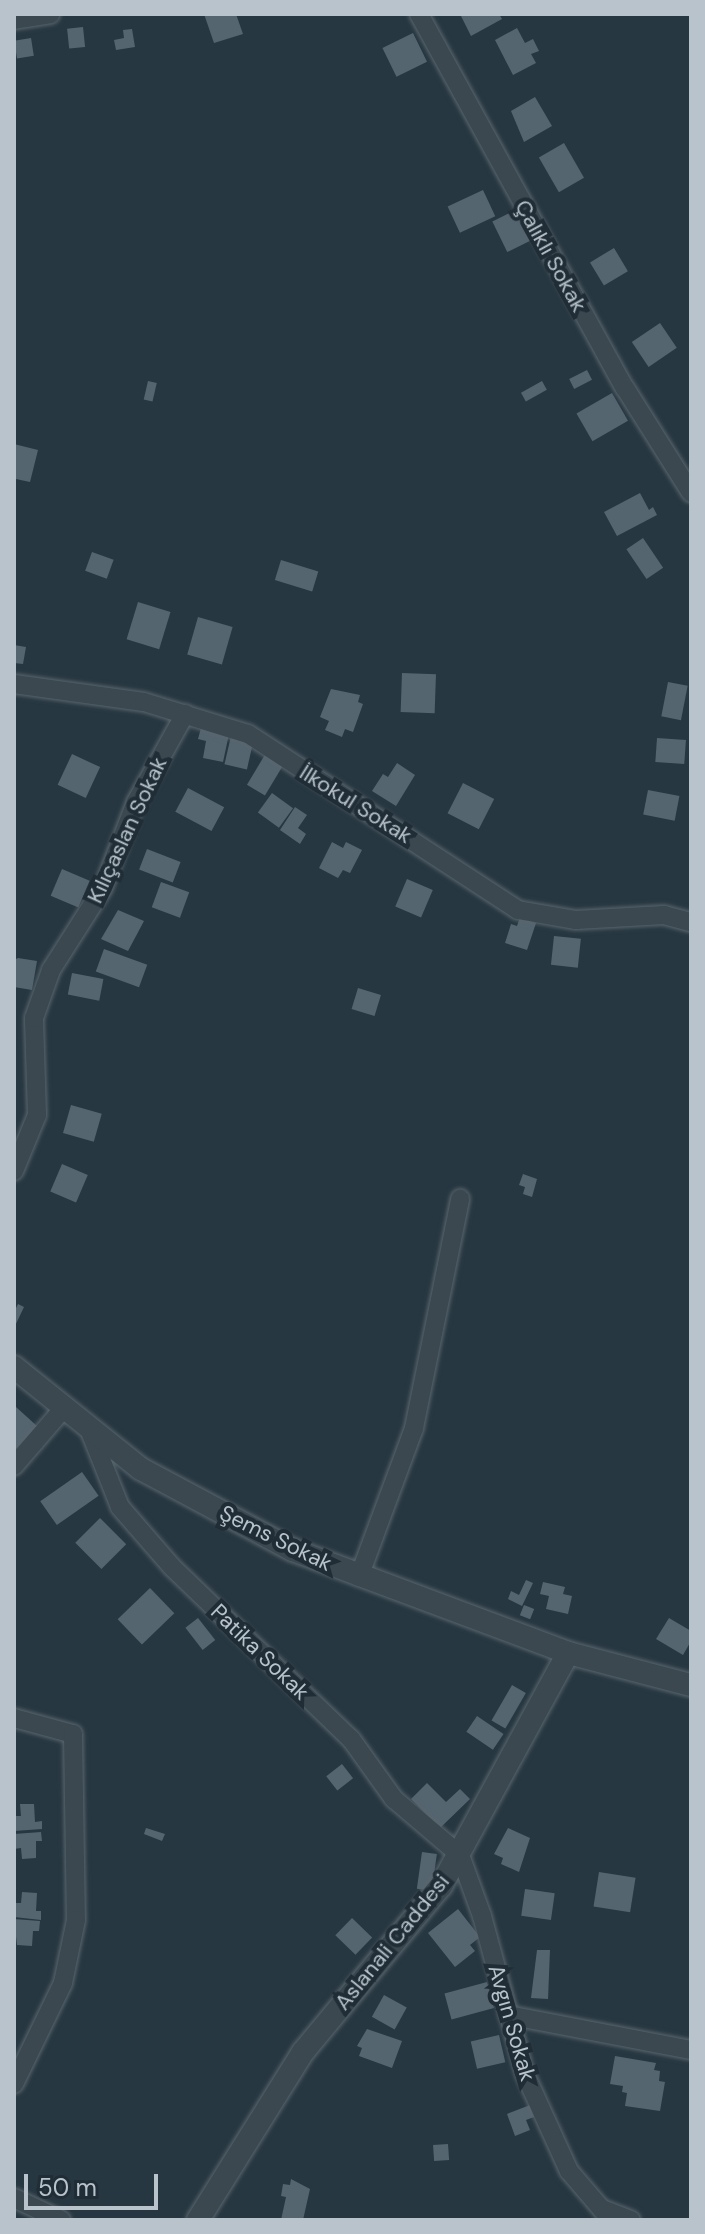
<!DOCTYPE html>
<html>
<head>
<meta charset="utf-8">
<style>
	body { margin:0 }
	#map { position:relative; width:705px; height:2234px; overflow:hidden; background:#273741; font-family:"DM Sans",sans-serif }
	div>[style] { position:absolute }
	.building>* { inset:0; background:#556570; transform-origin:0 0 }
	.roads { filter:drop-shadow(0 0 2px #59666e) drop-shadow(0 0 2px #59666e) }
	.minor>* { height:18px; margin:-9px; padding:0 9px; transform-origin:9px; border-radius:9px; background:#3b4850 }
	.tertiary>* { height:22px; margin:-11px; padding:0 11px; transform-origin:11px; border-radius:11px; background:#3b4850 }
	span { translate:-50% -50%; white-space:nowrap; text-align:center; line-height:1.15; -webkit-text-stroke:8px #202d36; paint-order:stroke }
	.street-label { font-size:22px; color:#b8c3cb }
	.frame { position:absolute; inset:0; border:16px solid #b8c3cb; pointer-events:none }
	.scale { position:absolute; left:24px; top:2174px; width:134px; height:36px; box-sizing:border-box; border:4px solid #b8c3cb; border-top:0; padding-left:10px; font-size:24px; line-height:28px; white-space:nowrap; color:#b8c3cb; -webkit-text-stroke:6px #202d36; paint-order:stroke }
</style>
</head>
<body>
<div id="map">
	<div class="building">
		<div style="clip-path:polygon(204px 14px,236px 14px,243px 34px,214px 43px)"></div>
		<div style="clip-path:polygon(460px 14px,499px 14px,502px 19px,471px 36px)"></div>
		<div style="left:83px;top:27px;width:20px;height:16px;rotate:84deg"></div>
		<div style="clip-path:polygon(517px 28px,525px 43px,533px 39px,539px 51px,531px 54px,536px 63px,513px 75px,495px 40px)"></div>
		<div style="clip-path:polygon(132px 29px,135px 47px,116px 50px,114px 40px,124px 38px,123px 30px)"></div>
		<div style="left:413px;top:33px;width:32px;height:34px;rotate:64deg"></div>
		<div style="left:31px;top:38px;width:18px;height:17px;rotate:81deg"></div>
		<div style="clip-path:polygon(535px 97px,552px 126px,524px 142px,511px 111px)"></div>
		<div style="left:564px;top:143px;width:40px;height:29px;rotate:60deg"></div>
		<div style="left:483px;top:190px;width:29px;height:39px;rotate:65deg"></div>
		<div style="left:522px;top:207px;width:34px;height:33px;rotate:64deg"></div>
		<div style="left:614px;top:248px;width:27px;height:28px;rotate:59deg"></div>
		<div style="left:660px;top:323px;width:30px;height:34px;rotate:56deg"></div>
		<div style="left:587px;top:370px;width:11px;height:20px;rotate:63deg"></div>
		<div style="left:148px;top:381px;width:9px;height:19px;rotate:13deg"></div>
		<div style="left:542px;top:381px;width:10px;height:24px;rotate:61deg"></div>
		<div style="left:612px;top:393px;width:32px;height:41px;rotate:60deg"></div>
		<div style="clip-path:polygon(14px 444px,38px 450px,30px 482px,16px 479px)"></div>
		<div style="clip-path:polygon(640px 493px,649px 510px,653px 507px,657px 515px,617px 536px,604px 512px)"></div>
		<div style="left:643px;top:538px;width:36px;height:20px;rotate:56deg"></div>
		<div style="left:92px;top:552px;width:23px;height:20px;rotate:20deg"></div>
		<div style="left:281px;top:560px;width:39px;height:21px;rotate:17deg"></div>
		<div style="left:138px;top:602px;width:34px;height:39px;rotate:17deg"></div>
		<div style="left:198px;top:617px;width:36px;height:39px;rotate:16deg"></div>
		<div style="clip-path:polygon(14px 645px,26px 647px,23px 664px,14px 663px)"></div>
		<div style="left:402px;top:673px;width:34px;height:39px;rotate:2deg"></div>
		<div style="left:668px;top:682px;width:20px;height:35px;rotate:11deg"></div>
		<div style="clip-path:polygon(331px 689px,360px 695px,358px 702px,363px 704px,353px 732px,345px 729px,342px 737px,325px 730px,329px 721px,320px 717px)"></div>
		<div style="clip-path:polygon(201px 728px,229px 734px,223px 762px,203px 758px,206px 741px,198px 739px)"></div>
		<div style="left:231px;top:736px;width:23px;height:29px;rotate:13deg"></div>
		<div style="left:657px;top:738px;width:29px;height:24px;rotate:4deg"></div>
		<div style="left:266px;top:753px;width:21px;height:37px;rotate:31deg"></div>
		<div style="left:72px;top:754px;width:31px;height:34px;rotate:25deg"></div>
		<div style="clip-path:polygon(397px 763px,415px 775px,396px 806px,372px 791px,383px 774px,388px 777px)"></div>
		<div style="left:463px;top:783px;width:35px;height:34px;rotate:27deg"></div>
		<div style="left:188px;top:788px;width:41px;height:27px;rotate:28deg"></div>
		<div style="left:648px;top:790px;width:32px;height:25px;rotate:11deg"></div>
		<div style="left:272px;top:793px;width:26px;height:24px;rotate:36deg"></div>
		<div style="clip-path:polygon(295px 807px,307px 815px,298px 828px,306px 834px,300px 844px,280px 830px)"></div>
		<div style="clip-path:polygon(332px 842px,343px 848px,346px 842px,362px 850px,350px 873px,343px 870px,338px 878px,319px 868px)"></div>
		<div style="left:147px;top:849px;width:36px;height:22px;rotate:21deg"></div>
		<div style="left:62px;top:869px;width:30px;height:29px;rotate:23deg"></div>
		<div style="left:407px;top:879px;width:28px;height:30px;rotate:23deg"></div>
		<div style="left:161px;top:882px;width:30px;height:27px;rotate:20deg"></div>
		<div style="clip-path:polygon(118px 910px,144px 921px,128px 951px,101px 939px)"></div>
		<div style="clip-path:polygon(520px 917px,536px 923px,527px 950px,505px 943px,511px 924px,517px 926px)"></div>
		<div style="left:554px;top:936px;width:27px;height:29px;rotate:6deg"></div>
		<div style="left:104px;top:949px;width:46px;height:24px;rotate:20deg"></div>
		<div style="clip-path:polygon(18px 958px,37px 961px,32px 990px,14px 987px,14px 960px)"></div>
		<div style="left:72px;top:973px;width:32px;height:22px;rotate:11deg"></div>
		<div style="left:358px;top:988px;width:24px;height:22px;rotate:17deg"></div>
		<div style="left:71px;top:1105px;width:32px;height:29px;rotate:16deg"></div>
		<div style="left:62px;top:1164px;width:28px;height:30px;rotate:23deg"></div>
		<div style="clip-path:polygon(523px 1174px,537px 1179px,532px 1197px,523px 1194px,525px 1187px,519px 1185px)"></div>
		<div style="clip-path:polygon(18px 1304px,24px 1307px,14px 1328px,14px 1312px)"></div>
		<div style="clip-path:polygon(16px 1407px,37px 1426px,14px 1451px,14px 1410px)"></div>
		<div style="left:82px;top:1472px;width:29px;height:51px;rotate:55deg"></div>
		<div style="left:100px;top:1518px;width:37px;height:35px;rotate:45deg"></div>
		<div style="clip-path:polygon(526px 1580px,533px 1583px,522px 1606px,508px 1599px,511px 1591px,519px 1595px)"></div>
		<div style="clip-path:polygon(543px 1582px,565px 1587px,563px 1594px,572px 1596px,568px 1614px,546px 1609px,549px 1596px,540px 1594px)"></div>
		<div style="left:150px;top:1588px;width:35px;height:45px;rotate:46deg"></div>
		<div style="left:524px;top:1605px;width:11px;height:11px;rotate:22deg"></div>
		<div style="left:198px;top:1618px;width:28px;height:16px;rotate:52deg"></div>
		<div style="clip-path:polygon(669px 1618px,691px 1631px,691px 1641px,683px 1655px,656px 1639px)"></div>
		<div style="left:512px;top:1685px;width:16px;height:41px;rotate:30deg"></div>
		<div style="left:477px;top:1716px;width:32px;height:19px;rotate:34deg"></div>
		<div style="left:342px;top:1764px;width:18px;height:20px;rotate:52deg"></div>
		<div style="clip-path:polygon(427px 1783px,446px 1802px,460px 1789px,470px 1799px,440px 1828px,411px 1799px)"></div>
		<div style="clip-path:polygon(20px 1804px,34px 1804px,35px 1822px,42px 1821px,42px 1829px,14px 1831px,14px 1816px,21px 1816px)"></div>
		<div style="clip-path:polygon(146px 1828px,165px 1834px,162px 1841px,144px 1834px)"></div>
		<div style="clip-path:polygon(508px 1828px,530px 1838px,519px 1872px,501px 1864px,503px 1858px,494px 1854px)"></div>
		<div style="clip-path:polygon(41px 1832px,42px 1841px,36px 1841px,36px 1858px,22px 1859px,21px 1848px,14px 1849px,14px 1834px)"></div>
		<div style="left:422px;top:1852px;width:15px;height:37px;rotate:8deg"></div>
		<div style="left:599px;top:1872px;width:37px;height:35px;rotate:9deg"></div>
		<div style="left:525px;top:1889px;width:30px;height:27px;rotate:8deg"></div>
		<div style="clip-path:polygon(22px 1892px,37px 1893px,36px 1911px,41px 1911px,41px 1920px,14px 1917px,14px 1903px,21px 1903px)"></div>
		<div style="clip-path:polygon(458px 1909px,480px 1937px,470px 1945px,475px 1951px,455px 1967px,428px 1933px)"></div>
		<div style="left:352px;top:1918px;width:28px;height:24px;rotate:44deg"></div>
		<div style="clip-path:polygon(14px 1919px,40px 1921px,39px 1931px,33px 1931px,32px 1946px,17px 1945px)"></div>
		<div style="clip-path:polygon(537px 1950px,550px 1950px,548px 1999px,531px 1998px)"></div>
		<div style="left:487px;top:1982px;width:27px;height:44px;rotate:75deg"></div>
		<div style="left:384px;top:1995px;width:26px;height:25px;rotate:29deg"></div>
		<div style="clip-path:polygon(367px 2029px,402px 2041px,392px 2068px,359px 2056px,362px 2048px,357px 2046px)"></div>
		<div style="left:499px;top:2035px;width:28px;height:29px;rotate:77deg"></div>
		<div style="clip-path:polygon(615px 2056px,656px 2063px,654px 2070px,660px 2071px,659px 2081px,665px 2082px,660px 2111px,625px 2106px,627px 2093px,622px 2092px,623px 2086px,610px 2084px)"></div>
		<div style="clip-path:polygon(530px 2105px,534px 2117px,526px 2120px,530px 2130px,515px 2136px,507px 2114px)"></div>
		<div style="left:448px;top:2144px;width:16px;height:15px;rotate:86deg"></div>
		<div style="clip-path:polygon(291px 2179px,310px 2189px,303px 2220px,281px 2220px,286px 2197px,281px 2196px,283px 2184px,290px 2185px)"></div>
	</div>
	<div class="roads">
		<div class="minor">
			<div style="left:419px;top:14px;width:427px;rotate:61.2deg"></div>
			<div style="left:625px;top:388px;width:124px;rotate:57.8deg"></div>
			<div style="left:14px;top:20px;width:37px;rotate:-9deg"></div>
			<div style="left:14px;top:684px;width:131px;rotate:7.9deg"></div>
			<div style="left:144px;top:702px;width:109px;rotate:17.1deg"></div>
			<div style="left:248px;top:734px;width:322px;rotate:33.1deg"></div>
			<div style="left:518px;top:910px;width:59px;rotate:9.8deg"></div>
			<div style="left:576px;top:920px;width:88px;rotate:-3.3deg"></div>
			<div style="left:664px;top:915px;width:28px;rotate:15deg"></div>
			<div style="left:14px;top:1171px;width:61px;rotate:-67.7deg"></div>
			<div style="left:37px;top:1115px;width:97px;rotate:-91.8deg"></div>
			<div style="left:34px;top:1018px;width:51px;rotate:-70.5deg"></div>
			<div style="left:51px;top:970px;width:97px;rotate:-57.6deg"></div>
			<div style="left:103px;top:888px;width:92px;rotate:-69deg"></div>
			<div style="left:136px;top:802px;width:101px;rotate:-60.9deg"></div>
			<div style="left:89px;top:1429px;width:84px;rotate:68.3deg"></div>
			<div style="left:120px;top:1507px;width:79px;rotate:49.1deg"></div>
			<div style="left:172px;top:1567px;width:248px;rotate:43.9deg"></div>
			<div style="left:351px;top:1739px;width:74px;rotate:54.4deg"></div>
			<div style="left:394px;top:1799px;width:87px;rotate:40.3deg"></div>
			<div style="left:460px;top:1855px;width:65px;rotate:70.2deg"></div>
			<div style="left:482px;top:1916px;width:164px;rotate:74.8deg"></div>
			<div style="left:525px;top:2074px;width:107px;rotate:65.6deg"></div>
			<div style="left:569px;top:2171px;width:65px;rotate:49.4deg"></div>
			<div style="left:14px;top:1466px;width:75px;rotate:-49.3deg"></div>
			<div style="left:359px;top:1577px;width:159px;rotate:-69.7deg"></div>
			<div style="left:414px;top:1428px;width:234px;rotate:-78.6deg"></div>
			<div style="left:14px;top:1718px;width:61px;rotate:15.2deg"></div>
			<div style="left:73px;top:1734px;width:186px;rotate:89.1deg"></div>
			<div style="left:76px;top:1920px;width:64px;rotate:101.7deg"></div>
			<div style="left:63px;top:1983px;width:112px;rotate:115.9deg"></div>
			<div style="left:508px;top:2015px;width:186px;rotate:10.8deg"></div>
			<div style="left:14px;top:2198px;width:52px;rotate:25.1deg"></div>
			<div style="left:602px;top:2209px;width:31px;rotate:21deg"></div>
		</div>
		<div class="tertiary">
			<div style="left:14px;top:1367px;width:163px;rotate:38.8deg"></div>
			<div style="left:141px;top:1469px;width:172px;rotate:28.1deg"></div>
			<div style="left:293px;top:1550px;width:294px;rotate:20.5deg"></div>
			<div style="left:568px;top:1653px;width:127px;rotate:14.6deg"></div>
			<div style="left:198px;top:2220px;width:198px;rotate:-58deg"></div>
			<div style="left:303px;top:2052px;width:216px;rotate:-50.3deg"></div>
			<div style="left:441px;top:1886px;width:265px;rotate:-61.4deg"></div>
		</div>
	</div>
	<div class="street-label">
		<span style="left:551px;top:256px;rotate:61deg">Çalıklı Sokak</span>
		<span style="left:356px;top:804px;rotate:32deg">İlkokul Sokak</span>
		<span style="left:127px;top:830px;rotate:-65deg">Kılıçaslan Sokak</span>
		<span style="left:276px;top:1538px;rotate:26deg">Şems Sokak</span>
		<span style="left:260px;top:1652px;rotate:44deg">Patika Sokak</span>
		<span style="left:392px;top:1942px;rotate:-51deg">Aslanali Caddesi</span>
		<span style="left:512px;top:2023px;rotate:74deg">Avgın Sokak</span>
	</div>
	<div class="frame"></div>
	<div class="scale">50 m</div>
</div>
</body>
</html>
